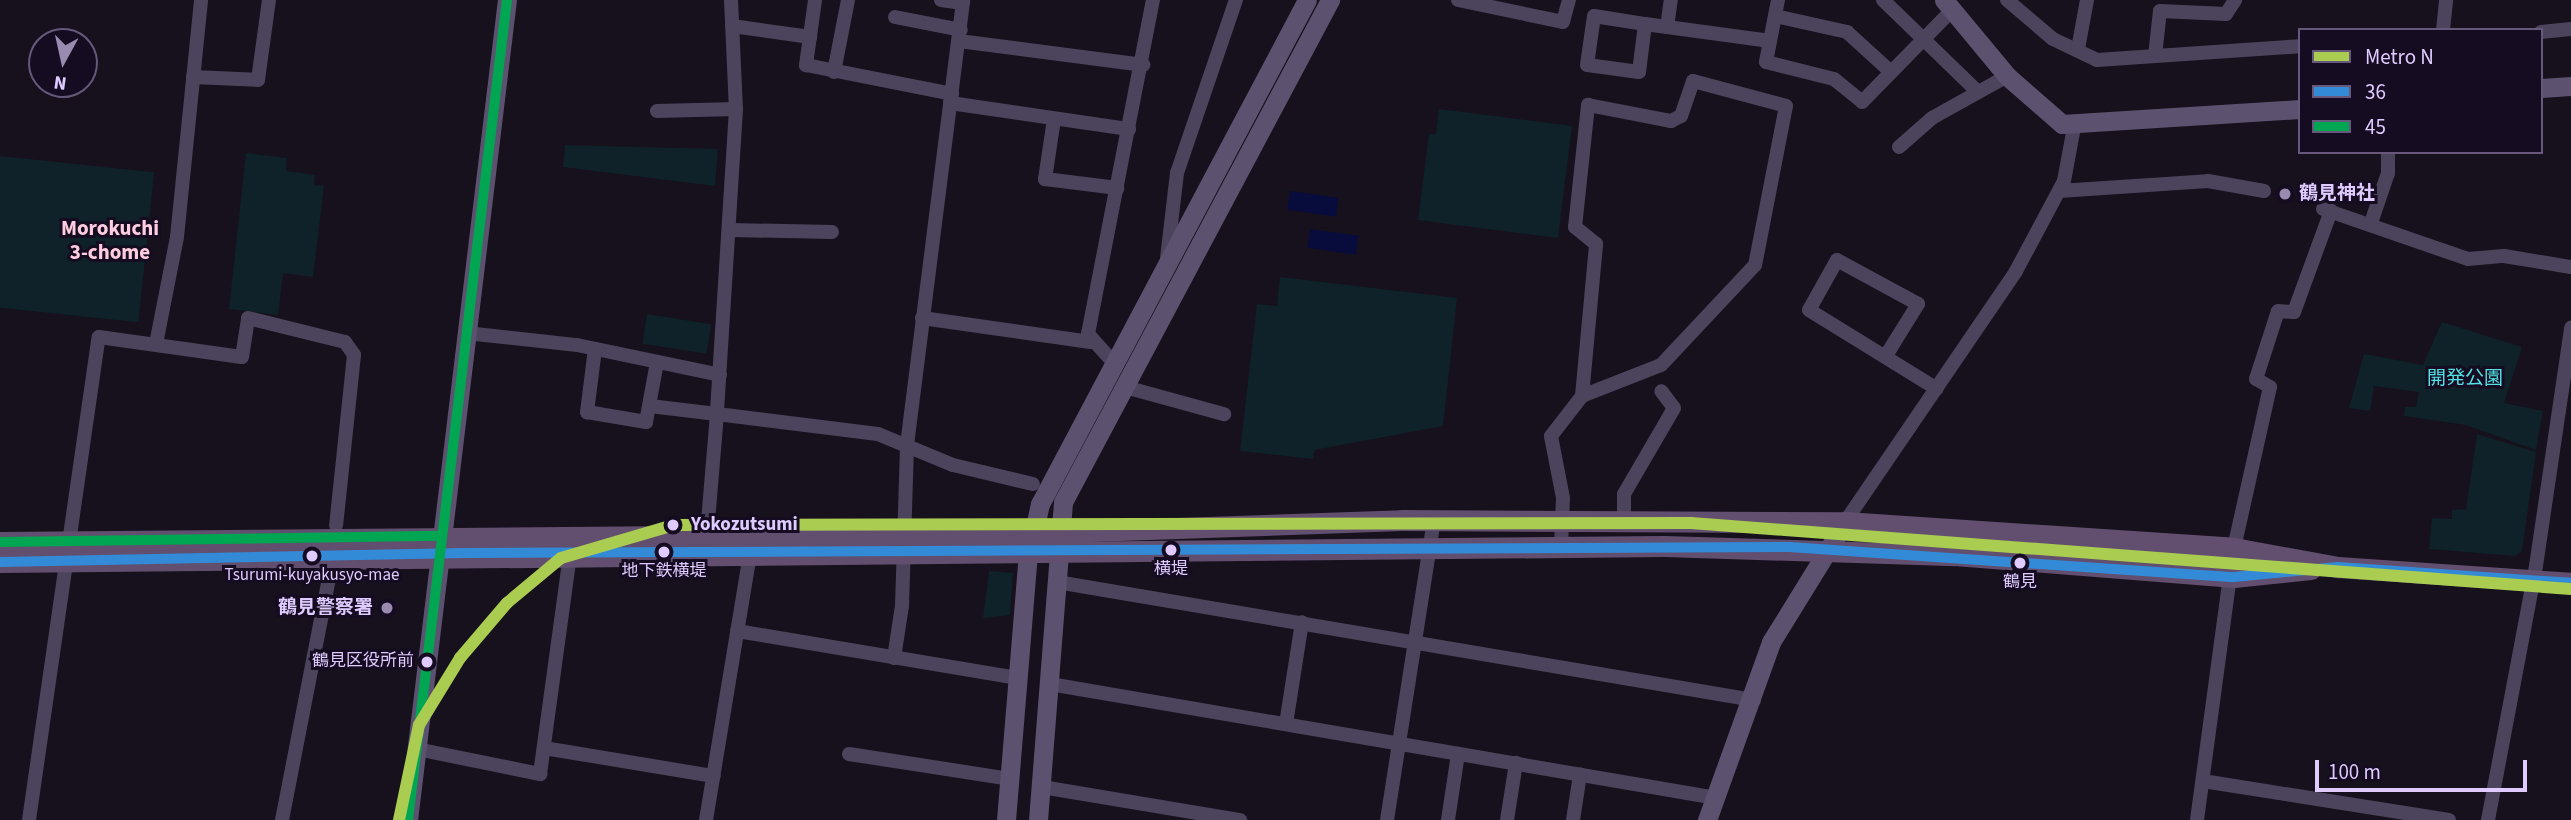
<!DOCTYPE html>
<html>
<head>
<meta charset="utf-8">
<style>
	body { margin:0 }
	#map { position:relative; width:2571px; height:820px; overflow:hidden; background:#16111c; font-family:"Source Sans 3","Noto Sans JP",sans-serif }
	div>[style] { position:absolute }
	.green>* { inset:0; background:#0f2129; transform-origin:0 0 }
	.water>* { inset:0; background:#080c3c; transform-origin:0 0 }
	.street>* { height:14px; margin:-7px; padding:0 7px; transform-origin:7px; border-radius:7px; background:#4c445d }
	.secondary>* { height:19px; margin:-9.5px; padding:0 9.5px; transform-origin:9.5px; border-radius:9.5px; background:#5c5270 }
	.primary>* { height:21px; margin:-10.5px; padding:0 10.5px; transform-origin:10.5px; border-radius:10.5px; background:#624e6e }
	.bus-1>* { height:10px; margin:-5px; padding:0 5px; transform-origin:5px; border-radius:5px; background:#338bd7 }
	.bus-2>* { height:10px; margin:-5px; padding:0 5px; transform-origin:5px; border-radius:5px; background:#00a651 }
	.metro-1>* { height:12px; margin:-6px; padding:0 6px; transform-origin:6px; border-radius:6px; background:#a9cc51 }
	.dots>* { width:19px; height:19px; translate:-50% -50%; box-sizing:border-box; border:4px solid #150c21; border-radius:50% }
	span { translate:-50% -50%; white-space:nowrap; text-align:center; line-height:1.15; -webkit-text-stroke:6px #150c21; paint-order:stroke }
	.bus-label { font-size:17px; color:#dfcbff }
	.right { translate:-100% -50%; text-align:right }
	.poi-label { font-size:19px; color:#dfcbff; font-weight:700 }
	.left { translate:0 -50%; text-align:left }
	.park-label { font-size:19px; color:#52e2e5 }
	.stop-label { font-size:19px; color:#dfcbff; font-weight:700 }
	.neighbourhood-label { font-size:21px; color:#ffcde0; font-weight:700 }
	.legend { position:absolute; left:2298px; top:28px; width:245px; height:126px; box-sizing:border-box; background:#150c21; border:2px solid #66587a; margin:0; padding:9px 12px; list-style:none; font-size:21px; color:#dfcbff }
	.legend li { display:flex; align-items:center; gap:14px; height:35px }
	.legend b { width:35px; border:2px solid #66587a }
	.north { position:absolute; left:28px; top:28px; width:70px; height:70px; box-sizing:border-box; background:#150c21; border:2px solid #66587a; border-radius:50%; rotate:188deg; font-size:19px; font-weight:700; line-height:28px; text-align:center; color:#dfcbff }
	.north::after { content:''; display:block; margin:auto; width:24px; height:32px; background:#998ab0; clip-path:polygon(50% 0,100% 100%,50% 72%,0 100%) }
	.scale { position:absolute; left:2315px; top:760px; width:212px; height:32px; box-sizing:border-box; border:4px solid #dfcbff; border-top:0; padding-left:9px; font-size:21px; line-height:24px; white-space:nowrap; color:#dfcbff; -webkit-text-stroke:5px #150c21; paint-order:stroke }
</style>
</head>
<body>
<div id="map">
	<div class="green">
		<div style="clip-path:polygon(1439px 109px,1572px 126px,1558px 238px,1418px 220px,1429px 134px,1436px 134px)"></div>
		<div style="clip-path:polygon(565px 145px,718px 149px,715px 186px,563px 167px)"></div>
		<div style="clip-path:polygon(246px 153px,287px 158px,286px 171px,315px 175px,314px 185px,324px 186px,313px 277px,283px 273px,278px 315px,229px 309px)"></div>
		<div style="left:0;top:156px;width:155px;height:151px;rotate:6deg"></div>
		<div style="clip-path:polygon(1280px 277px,1457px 298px,1443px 426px,1314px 450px,1313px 459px,1240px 451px,1257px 304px,1277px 306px)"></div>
		<div style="left:647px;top:314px;width:65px;height:30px;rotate:9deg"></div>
		<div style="clip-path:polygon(2442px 322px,2522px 347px,2504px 403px,2543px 411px,2536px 450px,2466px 425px,2404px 416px,2405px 407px,2416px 407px,2419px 392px,2374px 386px,2370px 411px,2349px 408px,2364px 354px,2423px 365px)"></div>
		<div style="clip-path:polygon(2477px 434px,2536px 452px,2522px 551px,2515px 556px,2429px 549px,2432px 518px,2452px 519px,2452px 510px,2466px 509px)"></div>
		<div style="clip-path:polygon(989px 571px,1013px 573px,1010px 615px,983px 618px)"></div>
	</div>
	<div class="water">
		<div style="left:1290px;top:191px;width:49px;height:19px;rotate:8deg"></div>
		<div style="left:1310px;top:229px;width:49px;height:19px;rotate:8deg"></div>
	</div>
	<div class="street">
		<div style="left:731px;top:0;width:109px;rotate:87.4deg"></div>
		<div style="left:736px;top:109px;width:306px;rotate:93.6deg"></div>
		<div style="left:717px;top:414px;width:162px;rotate:7.1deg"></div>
		<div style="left:878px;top:434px;width:81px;rotate:22.5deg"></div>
		<div style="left:953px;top:465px;width:82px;rotate:13.4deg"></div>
		<div style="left:815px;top:0;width:66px;rotate:97.9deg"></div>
		<div style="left:806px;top:65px;width:149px;rotate:11.2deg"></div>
		<div style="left:941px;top:0;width:22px;rotate:8deg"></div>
		<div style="left:1458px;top:0;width:107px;rotate:11.8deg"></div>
		<div style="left:1563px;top:22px;width:23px;rotate:-75deg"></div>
		<div style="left:1778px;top:0;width:63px;rotate:101deg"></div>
		<div style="left:1766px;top:62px;width:70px;rotate:14deg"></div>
		<div style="left:1834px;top:79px;width:36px;rotate:39deg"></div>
		<div style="left:1862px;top:102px;width:129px;rotate:-45.6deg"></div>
		<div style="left:1883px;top:0;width:132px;rotate:44.1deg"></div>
		<div style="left:2007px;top:0;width:60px;rotate:40.3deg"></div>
		<div style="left:2053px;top:39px;width:49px;rotate:25.5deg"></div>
		<div style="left:2097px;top:60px;width:203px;rotate:-3.9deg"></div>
		<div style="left:1775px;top:16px;width:74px;rotate:12.5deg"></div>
		<div style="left:1847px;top:32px;width:59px;rotate:42.3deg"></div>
		<div style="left:895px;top:17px;width:67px;rotate:11.1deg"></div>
		<div style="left:1645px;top:24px;width:48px;rotate:97.1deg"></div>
		<div style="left:1639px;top:72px;width:52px;rotate:-172.3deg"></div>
		<div style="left:1587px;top:65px;width:49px;rotate:-81.9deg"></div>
		<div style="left:1594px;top:16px;width:52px;rotate:8.9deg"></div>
		<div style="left:1645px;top:24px;width:119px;rotate:7.7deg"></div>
		<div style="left:1763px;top:40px;width:7px;rotate:8deg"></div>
		<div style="left:732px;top:26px;width:79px;rotate:8deg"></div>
		<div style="left:1667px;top:27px;width:27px;rotate:-82deg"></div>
		<div style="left:2443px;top:30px;width:30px;rotate:-84deg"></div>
		<div style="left:2541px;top:32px;width:30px;rotate:-6deg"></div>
		<div style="left:959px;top:41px;width:186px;rotate:7.4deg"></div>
		<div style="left:2078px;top:49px;width:50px;rotate:-79.6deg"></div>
		<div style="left:2155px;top:56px;width:45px;rotate:-83.7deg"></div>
		<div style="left:2160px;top:11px;width:66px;rotate:2.6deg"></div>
		<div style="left:2226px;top:14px;width:17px;rotate:-57deg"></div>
		<div style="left:834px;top:72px;width:73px;rotate:-79deg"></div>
		<div style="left:193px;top:77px;width:65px;rotate:2.6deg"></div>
		<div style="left:258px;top:80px;width:81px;rotate:-82.2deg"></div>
		<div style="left:950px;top:103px;width:181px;rotate:8.3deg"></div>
		<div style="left:657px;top:111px;width:79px;rotate:-1.5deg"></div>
		<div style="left:1054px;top:119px;width:61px;rotate:98.5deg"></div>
		<div style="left:1045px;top:179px;width:73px;rotate:7.1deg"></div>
		<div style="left:1899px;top:147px;width:44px;rotate:-41.3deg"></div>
		<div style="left:1932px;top:118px;width:86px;rotate:-29.2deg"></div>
		<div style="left:2059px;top:191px;width:149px;rotate:-3.8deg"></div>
		<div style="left:2208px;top:181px;width:57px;rotate:10.1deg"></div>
		<div style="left:2323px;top:209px;width:153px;rotate:19deg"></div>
		<div style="left:2468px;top:259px;width:36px;rotate:-5deg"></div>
		<div style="left:2504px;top:256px;width:68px;rotate:9.3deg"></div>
		<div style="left:2371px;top:223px;width:53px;rotate:-71.2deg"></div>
		<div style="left:2388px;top:173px;width:21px;rotate:-90deg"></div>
		<div style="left:731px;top:230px;width:101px;rotate:1.1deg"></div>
		<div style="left:1167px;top:258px;width:86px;rotate:-83.3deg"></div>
		<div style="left:1177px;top:173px;width:183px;rotate:-71.2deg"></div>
		<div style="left:922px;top:318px;width:170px;rotate:8.1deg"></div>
		<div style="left:466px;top:333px;width:112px;rotate:6.2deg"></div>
		<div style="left:577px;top:345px;width:146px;rotate:11.8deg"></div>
		<div style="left:156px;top:344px;width:109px;rotate:-78.9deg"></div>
		<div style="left:177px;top:237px;width:238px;rotate:-84.2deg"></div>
		<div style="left:595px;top:349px;width:64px;rotate:97.2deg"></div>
		<div style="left:587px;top:412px;width:60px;rotate:9.6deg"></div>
		<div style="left:646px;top:422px;width:61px;rotate:-79.6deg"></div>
		<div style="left:1887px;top:354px;width:59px;rotate:-58.2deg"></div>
		<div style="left:1918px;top:304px;width:92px;rotate:-151.5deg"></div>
		<div style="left:1837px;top:260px;width:57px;rotate:119.2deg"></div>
		<div style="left:1809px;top:310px;width:150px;rotate:31.7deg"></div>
		<div style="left:1114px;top:363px;width:39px;rotate:-132deg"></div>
		<div style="left:1088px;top:334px;width:340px;rotate:-79deg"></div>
		<div style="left:1125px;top:387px;width:103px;rotate:15.3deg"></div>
		<div style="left:650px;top:406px;width:67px;rotate:6.8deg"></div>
		<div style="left:717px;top:414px;width:120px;rotate:94.8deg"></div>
		<div style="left:1624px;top:520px;width:26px;rotate:-90deg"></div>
		<div style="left:1624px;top:494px;width:99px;rotate:-59.8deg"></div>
		<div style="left:1674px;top:408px;width:21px;rotate:-127deg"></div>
		<div style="left:1845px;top:522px;width:304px;rotate:-55.7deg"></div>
		<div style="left:2016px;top:271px;width:102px;rotate:-61.9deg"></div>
		<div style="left:2064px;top:181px;width:55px;rotate:-79.5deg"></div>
		<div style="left:1561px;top:546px;width:48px;rotate:-87.6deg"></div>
		<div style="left:1563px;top:498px;width:63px;rotate:-101deg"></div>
		<div style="left:1551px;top:436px;width:51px;rotate:-52.2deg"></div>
		<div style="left:1582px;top:396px;width:153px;rotate:-84.7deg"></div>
		<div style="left:1596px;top:244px;width:27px;rotate:-141deg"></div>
		<div style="left:1575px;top:227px;width:123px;rotate:-83.9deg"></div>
		<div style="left:1588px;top:105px;width:85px;rotate:10.9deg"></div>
		<div style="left:1671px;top:121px;width:11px;rotate:-27deg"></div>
		<div style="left:1681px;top:116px;width:37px;rotate:-71deg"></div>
		<div style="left:1693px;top:81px;width:96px;rotate:15deg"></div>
		<div style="left:1786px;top:106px;width:162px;rotate:101deg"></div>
		<div style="left:1755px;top:265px;width:137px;rotate:133.2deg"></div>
		<div style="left:1661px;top:365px;width:85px;rotate:158.6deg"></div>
		<div style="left:1057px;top:582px;width:707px;rotate:9.61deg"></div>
		<div style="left:737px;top:631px;width:285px;rotate:9.5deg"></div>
		<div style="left:894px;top:658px;width:53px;rotate:-81.3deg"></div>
		<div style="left:902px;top:606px;width:161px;rotate:-88.2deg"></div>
		<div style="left:907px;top:445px;width:449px;rotate:-82.8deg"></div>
		<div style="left:1050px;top:684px;width:676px;rotate:9.71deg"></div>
		<div style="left:1286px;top:724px;width:103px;rotate:-81.1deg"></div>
		<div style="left:544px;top:748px;width:172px;rotate:9.4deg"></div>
		<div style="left:417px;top:749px;width:126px;rotate:11.5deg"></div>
		<div style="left:540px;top:774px;width:221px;rotate:-82.2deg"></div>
		<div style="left:849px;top:754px;width:164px;rotate:8.8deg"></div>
		<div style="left:2203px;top:781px;width:249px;rotate:9deg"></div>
		<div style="left:1042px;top:787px;width:201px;rotate:9.5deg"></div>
		<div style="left:29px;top:820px;width:488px;rotate:-81.8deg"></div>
		<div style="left:99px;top:337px;width:144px;rotate:8deg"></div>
		<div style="left:242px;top:357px;width:39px;rotate:-81deg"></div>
		<div style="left:248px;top:318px;width:100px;rotate:13.9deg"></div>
		<div style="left:345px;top:342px;width:16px;rotate:55deg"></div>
		<div style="left:354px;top:355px;width:171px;rotate:96deg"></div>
		<div style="left:282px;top:820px;width:268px;rotate:-79deg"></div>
		<div style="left:706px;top:820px;width:275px;rotate:-80.6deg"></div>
		<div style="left:1387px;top:820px;width:304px;rotate:-81.1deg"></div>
		<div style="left:1448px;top:820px;width:67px;rotate:-81.4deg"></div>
		<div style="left:1507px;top:820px;width:58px;rotate:-81deg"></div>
		<div style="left:1573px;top:820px;width:46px;rotate:-81.2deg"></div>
		<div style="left:2197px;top:820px;width:275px;rotate:-82.3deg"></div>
		<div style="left:2234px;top:548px;width:165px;rotate:-77.4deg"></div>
		<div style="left:2270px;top:387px;width:16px;rotate:-150deg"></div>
		<div style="left:2256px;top:379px;width:71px;rotate:-72.1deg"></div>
		<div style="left:2278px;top:311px;width:16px;rotate:4deg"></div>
		<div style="left:2294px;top:312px;width:108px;rotate:-69.9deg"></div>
		<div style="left:2488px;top:820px;width:258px;rotate:-79.3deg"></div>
		<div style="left:2536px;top:566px;width:241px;rotate:-81.6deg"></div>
	</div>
	<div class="secondary">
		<div style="left:1944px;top:0;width:99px;rotate:50.3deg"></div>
		<div style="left:2007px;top:76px;width:73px;rotate:41.1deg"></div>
		<div style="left:2062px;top:124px;width:238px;rotate:-3.6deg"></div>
		<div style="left:2541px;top:88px;width:30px;rotate:-4deg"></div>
		<div style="left:408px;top:820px;width:826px;rotate:-83.12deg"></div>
		<div style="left:1006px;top:820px;width:259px;rotate:-85.3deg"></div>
		<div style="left:1027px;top:562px;width:59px;rotate:-77.4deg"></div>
		<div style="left:1040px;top:504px;width:570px;rotate:-62.09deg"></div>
		<div style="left:1038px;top:820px;width:319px;rotate:-85.5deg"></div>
		<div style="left:1063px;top:502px;width:569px;rotate:-61.99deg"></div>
		<div style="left:1707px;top:820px;width:189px;rotate:-70.2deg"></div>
		<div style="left:1771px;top:642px;width:141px;rotate:-58.3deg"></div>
	</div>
	<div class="primary">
		<div style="left:0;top:542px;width:1033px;rotate:-0.5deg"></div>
		<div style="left:1033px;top:533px;width:369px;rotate:-2deg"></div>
		<div style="left:1402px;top:520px;width:443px;rotate:0.3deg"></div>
		<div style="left:1845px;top:522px;width:390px;rotate:3.8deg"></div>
		<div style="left:2234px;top:548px;width:106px;rotate:10.4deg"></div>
		<div style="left:2338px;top:567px;width:234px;rotate:3.9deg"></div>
		<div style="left:0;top:562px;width:1664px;rotate:-0.55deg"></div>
		<div style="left:1664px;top:546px;width:291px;rotate:1.8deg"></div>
		<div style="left:1955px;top:555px;width:280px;rotate:4.5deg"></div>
		<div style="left:2234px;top:577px;width:77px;rotate:-5.9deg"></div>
	</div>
	<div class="bus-1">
		<div style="left:0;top:562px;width:465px;rotate:-1.1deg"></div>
		<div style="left:465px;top:553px;width:1324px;rotate:-0.26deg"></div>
		<div style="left:1789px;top:547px;width:446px;rotate:3.9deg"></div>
		<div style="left:2234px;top:577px;width:104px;rotate:-5.5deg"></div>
		<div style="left:2338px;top:567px;width:234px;rotate:3.9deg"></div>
	</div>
	<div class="bus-2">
		<div style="left:0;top:542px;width:442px;rotate:-0.8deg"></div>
		<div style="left:408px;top:820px;width:826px;rotate:-83.12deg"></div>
	</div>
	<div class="metro-1">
		<div style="left:399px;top:820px;width:97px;rotate:-78.1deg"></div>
		<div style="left:419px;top:725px;width:79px;rotate:-58.5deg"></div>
		<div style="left:460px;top:658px;width:72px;rotate:-49.5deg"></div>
		<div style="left:507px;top:603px;width:70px;rotate:-39.8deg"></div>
		<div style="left:561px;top:558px;width:118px;rotate:-16.3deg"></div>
		<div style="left:674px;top:525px;width:1017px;rotate:-0.11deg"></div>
		<div style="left:1691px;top:523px;width:882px;rotate:4.29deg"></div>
	</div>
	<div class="dots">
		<div style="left:2285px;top:194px;background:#998ab0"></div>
		<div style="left:673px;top:525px;background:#dfcbff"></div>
		<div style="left:1171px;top:550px;background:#dfcbff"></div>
		<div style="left:664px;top:552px;background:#dfcbff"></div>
		<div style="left:312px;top:556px;background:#dfcbff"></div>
		<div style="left:2020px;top:563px;background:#dfcbff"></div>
		<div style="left:387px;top:608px;background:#998ab0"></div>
		<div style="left:427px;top:662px;background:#dfcbff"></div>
	</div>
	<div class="bus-label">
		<span style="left:1171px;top:570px">横堤</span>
		<span style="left:664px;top:572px">地下鉄横堤</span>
		<span style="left:312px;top:576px">Tsurumi-kuyakusyo-mae</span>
		<span style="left:2020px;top:583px">鶴見</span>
		<span class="right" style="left:414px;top:662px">鶴見区役所前</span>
	</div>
	<div class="poi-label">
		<span class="left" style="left:2299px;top:194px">鶴見神社</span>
		<span class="right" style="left:373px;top:608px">鶴見警察署</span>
	</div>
	<div class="park-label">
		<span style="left:2465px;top:379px">開発公園</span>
	</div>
	<div class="stop-label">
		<span class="left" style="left:691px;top:525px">Yokozutsumi</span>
	</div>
	<div class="neighbourhood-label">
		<span style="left:110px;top:240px">Morokuchi<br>3-chome</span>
	</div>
	<ul class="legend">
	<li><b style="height:9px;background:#a9cc51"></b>Metro N</li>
	<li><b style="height:9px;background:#338bd7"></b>36</li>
	<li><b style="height:9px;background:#00a651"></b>45</li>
	</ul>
	<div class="north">N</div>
	<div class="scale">100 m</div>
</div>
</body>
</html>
